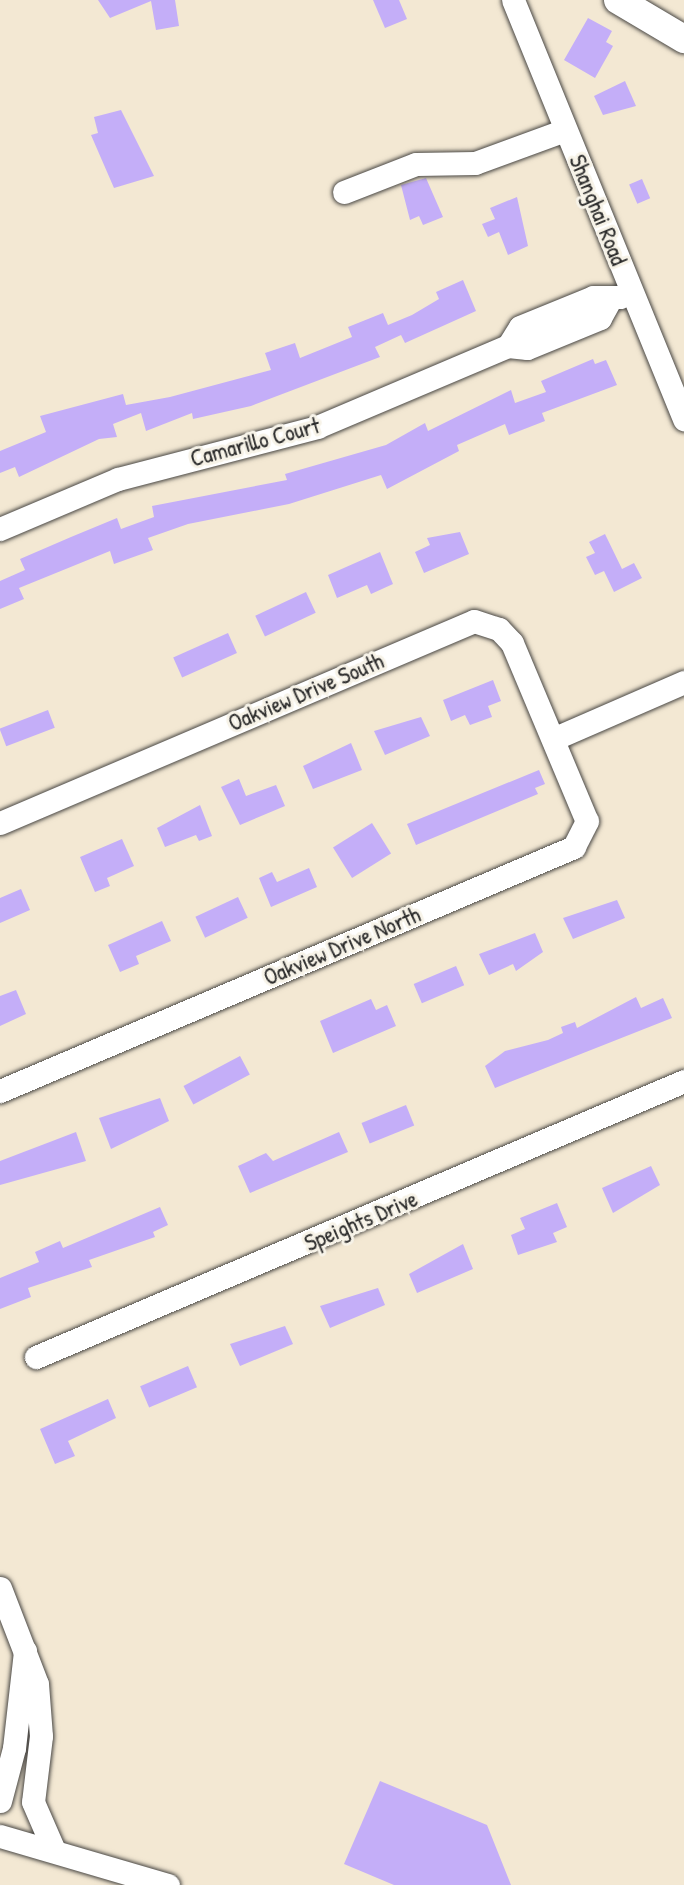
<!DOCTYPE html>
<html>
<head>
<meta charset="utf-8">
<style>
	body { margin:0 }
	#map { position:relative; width:684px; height:1885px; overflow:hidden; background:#f3e8d3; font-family:"Patrick Hand",sans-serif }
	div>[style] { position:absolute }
	.building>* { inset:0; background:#c4aef8; transform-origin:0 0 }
	.roads { filter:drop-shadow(0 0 2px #494744) drop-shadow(0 0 2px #494744) }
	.minor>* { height:23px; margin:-11.5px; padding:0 11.5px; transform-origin:11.5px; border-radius:11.5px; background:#fff }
	.major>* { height:28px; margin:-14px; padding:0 14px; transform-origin:14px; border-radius:14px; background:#fff }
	span { translate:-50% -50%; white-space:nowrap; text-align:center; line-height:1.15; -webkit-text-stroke:6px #f7f3e8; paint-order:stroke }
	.street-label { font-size:23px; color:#2b2b2b }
</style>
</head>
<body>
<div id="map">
	<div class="building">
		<div style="clip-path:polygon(98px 0,175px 0,179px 26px,156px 30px,151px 1px,110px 18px)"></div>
		<div style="clip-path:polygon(373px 0,399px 0,407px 19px,385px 28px)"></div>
		<div style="clip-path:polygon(588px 18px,612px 31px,606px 42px,613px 46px,595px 78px,564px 60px)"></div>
		<div style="clip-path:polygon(625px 81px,636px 106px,603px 115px,594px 96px)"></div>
		<div style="clip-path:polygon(121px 110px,154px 176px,114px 188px,91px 135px,98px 133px,94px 117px)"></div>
		<div style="clip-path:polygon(426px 178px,443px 217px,423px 225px,419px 216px,410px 220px,401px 185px)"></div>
		<div style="left:642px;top:179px;width:21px;height:14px;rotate:67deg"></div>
		<div style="clip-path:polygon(517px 197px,528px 246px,508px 255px,499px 232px,488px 237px,482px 224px,495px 219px,490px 208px)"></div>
		<div style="clip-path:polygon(463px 280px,476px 311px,405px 343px,401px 335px,375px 347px,380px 357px,251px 406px,193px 419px,192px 413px,146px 431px,141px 413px,113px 424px,117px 437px,99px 439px,19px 477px,15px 467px,0 473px,0 451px,46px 432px,40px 416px,123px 394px,126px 405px,170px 397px,271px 370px,265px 353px,295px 343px,300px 358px,352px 337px,348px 327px,383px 313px,388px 325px,412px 315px,439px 299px,436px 292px)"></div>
		<div style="clip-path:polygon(593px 359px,595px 364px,606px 360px,617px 385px,542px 413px,545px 421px,509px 435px,505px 424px,457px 445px,459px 451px,387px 489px,381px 475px,289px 504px,188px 524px,148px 538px,153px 550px,114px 564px,110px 551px,19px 588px,24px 599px,0 609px,0 581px,25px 570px,20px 559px,71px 537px,117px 518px,121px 529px,154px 517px,152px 506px,287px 480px,285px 474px,386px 445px,425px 423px,428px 431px,511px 390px,515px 403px,546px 392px,541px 381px)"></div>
		<div style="clip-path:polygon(460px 532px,469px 554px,424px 573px,415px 552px,430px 545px,427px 538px)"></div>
		<div style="clip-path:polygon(605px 534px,622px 569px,634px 563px,642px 578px,614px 592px,604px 571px,595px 575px,586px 557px,595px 553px,589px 542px)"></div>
		<div style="clip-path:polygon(380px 552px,393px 584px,371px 594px,367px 585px,337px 598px,328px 575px)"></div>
		<div style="left:306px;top:592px;width:23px;height:56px;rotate:65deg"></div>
		<div style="left:228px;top:633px;width:22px;height:60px;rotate:66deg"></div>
		<div style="clip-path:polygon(493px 680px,501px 701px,488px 706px,492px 717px,470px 725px,465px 715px,451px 721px,443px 700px)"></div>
		<div style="left:48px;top:710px;width:19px;height:52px;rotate:69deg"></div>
		<div style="clip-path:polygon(421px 717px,430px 736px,385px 755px,374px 731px)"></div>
		<div style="clip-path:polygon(351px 743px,362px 770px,313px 789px,303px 766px)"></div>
		<div style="clip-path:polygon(539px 770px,545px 784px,535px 788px,538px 794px,416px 845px,407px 824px)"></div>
		<div style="clip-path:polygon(239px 779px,246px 796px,276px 785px,285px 806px,240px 825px,221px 787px)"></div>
		<div style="clip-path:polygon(200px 805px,212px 836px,199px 841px,196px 835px,165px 847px,157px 828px)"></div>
		<div style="left:372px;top:823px;width:36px;height:46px;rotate:58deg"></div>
		<div style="clip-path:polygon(122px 839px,134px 866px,107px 878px,110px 886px,95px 892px,80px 857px)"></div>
		<div style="clip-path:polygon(309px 868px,317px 887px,271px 907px,259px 878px,272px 872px,277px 882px)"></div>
		<div style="clip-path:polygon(21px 889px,30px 910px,0 923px,0 898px)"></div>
		<div style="left:238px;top:897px;width:23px;height:47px;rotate:65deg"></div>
		<div style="clip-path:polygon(617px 900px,625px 918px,573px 939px,563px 918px)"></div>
		<div style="clip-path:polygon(162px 921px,171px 941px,136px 956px,139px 964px,120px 972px,108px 945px)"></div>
		<div style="clip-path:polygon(535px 933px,543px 952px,516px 971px,513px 964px,489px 975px,479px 954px)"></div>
		<div style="left:456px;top:966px;width:21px;height:46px;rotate:67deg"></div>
		<div style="clip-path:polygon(16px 990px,26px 1014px,0 1026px,0 996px)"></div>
		<div style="clip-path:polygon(636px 997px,641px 1008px,663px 998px,672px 1018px,495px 1088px,485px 1066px,505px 1051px,548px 1040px,563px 1033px,561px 1027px,575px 1022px,577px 1028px)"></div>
		<div style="clip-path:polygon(371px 999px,376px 1010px,387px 1005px,396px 1026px,333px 1053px,320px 1021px)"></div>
		<div style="left:240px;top:1056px;width:21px;height:64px;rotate:62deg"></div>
		<div style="clip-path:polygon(160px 1098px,169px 1121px,111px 1149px,99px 1118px)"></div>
		<div style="left:406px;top:1105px;width:22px;height:48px;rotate:68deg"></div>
		<div style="clip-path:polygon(76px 1132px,86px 1161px,0 1185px,0 1161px)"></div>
		<div style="clip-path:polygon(339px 1132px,348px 1152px,250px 1193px,238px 1166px,266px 1153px,273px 1161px)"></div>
		<div style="clip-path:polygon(651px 1166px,660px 1185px,613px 1213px,602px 1188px)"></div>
		<div style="clip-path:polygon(557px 1203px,567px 1227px,553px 1233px,557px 1242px,518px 1255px,511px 1235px,525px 1229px,520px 1218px)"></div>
		<div style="clip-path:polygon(160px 1207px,168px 1225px,153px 1232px,155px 1237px,89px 1260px,92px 1267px,28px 1288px,31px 1297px,0 1309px,0 1278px,39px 1262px,35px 1252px,60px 1241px,63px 1248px)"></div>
		<div style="clip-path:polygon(463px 1244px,473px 1269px,417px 1293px,409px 1274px)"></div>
		<div style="clip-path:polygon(378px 1288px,385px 1305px,330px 1328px,320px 1306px)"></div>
		<div style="clip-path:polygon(285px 1326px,293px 1344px,240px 1366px,230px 1344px)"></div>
		<div style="left:188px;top:1366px;width:23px;height:52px;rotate:67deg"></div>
		<div style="clip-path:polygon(108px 1399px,116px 1418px,68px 1441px,75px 1456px,55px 1464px,40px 1429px)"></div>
		<div style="clip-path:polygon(380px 1781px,487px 1825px,511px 1885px,394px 1885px,344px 1864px)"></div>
	</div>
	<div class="roads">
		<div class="minor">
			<div style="left:513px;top:0;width:453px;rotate:67.8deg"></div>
			<div style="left:344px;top:192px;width:77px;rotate:-21.3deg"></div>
			<div style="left:416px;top:164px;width:59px;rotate:-1deg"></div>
			<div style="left:475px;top:163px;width:96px;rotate:-20.1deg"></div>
			<div style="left:508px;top:346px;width:22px;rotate:-58deg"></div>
			<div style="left:520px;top:327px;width:79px;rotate:-22.3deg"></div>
			<div style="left:593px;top:297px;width:27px"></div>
			<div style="left:0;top:529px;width:128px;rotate:-23deg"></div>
			<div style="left:118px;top:479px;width:206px;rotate:-14.6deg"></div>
			<div style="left:317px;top:427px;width:207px;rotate:-23deg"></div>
			<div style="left:508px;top:346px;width:19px;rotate:6deg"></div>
			<div style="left:527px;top:348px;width:79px;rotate:-22.3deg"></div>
			<div style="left:600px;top:318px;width:18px;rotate:-61deg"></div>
			<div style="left:553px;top:739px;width:143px;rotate:-23.5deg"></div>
			<div style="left:0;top:823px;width:515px;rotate:-23.08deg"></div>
			<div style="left:474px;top:621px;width:26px;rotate:18deg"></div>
			<div style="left:499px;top:629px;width:19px;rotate:47deg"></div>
			<div style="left:512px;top:643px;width:193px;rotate:67.2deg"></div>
			<div style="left:587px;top:821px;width:29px;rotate:117deg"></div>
			<div style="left:574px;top:847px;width:624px;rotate:156.97deg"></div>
			<div style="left:36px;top:1357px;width:704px;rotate:-23.07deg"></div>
			<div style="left:0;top:1588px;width:103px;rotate:68.9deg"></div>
			<div style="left:37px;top:1684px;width:52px;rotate:85.6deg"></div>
			<div style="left:41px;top:1736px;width:66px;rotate:96.9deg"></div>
			<div style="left:33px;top:1802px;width:50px;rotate:66.5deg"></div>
			<div style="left:0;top:1801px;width:55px;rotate:-75.2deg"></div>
			<div style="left:14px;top:1748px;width:98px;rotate:-83.5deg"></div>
			<div style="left:0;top:1836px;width:175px;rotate:16.3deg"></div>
		</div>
		<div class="major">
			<div style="left:618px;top:0;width:77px;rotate:30.6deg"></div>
		</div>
	</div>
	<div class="street-label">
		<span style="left:598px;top:210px;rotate:68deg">Shanghai Road</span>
		<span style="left:255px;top:442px;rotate:-15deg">Camarillo Court</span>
		<span style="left:306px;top:692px;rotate:-23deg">Oakview Drive South</span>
		<span style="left:342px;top:946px;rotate:-23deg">Oakview Drive North</span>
		<span style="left:361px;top:1221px;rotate:-23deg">Speights Drive</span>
	</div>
</div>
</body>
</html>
